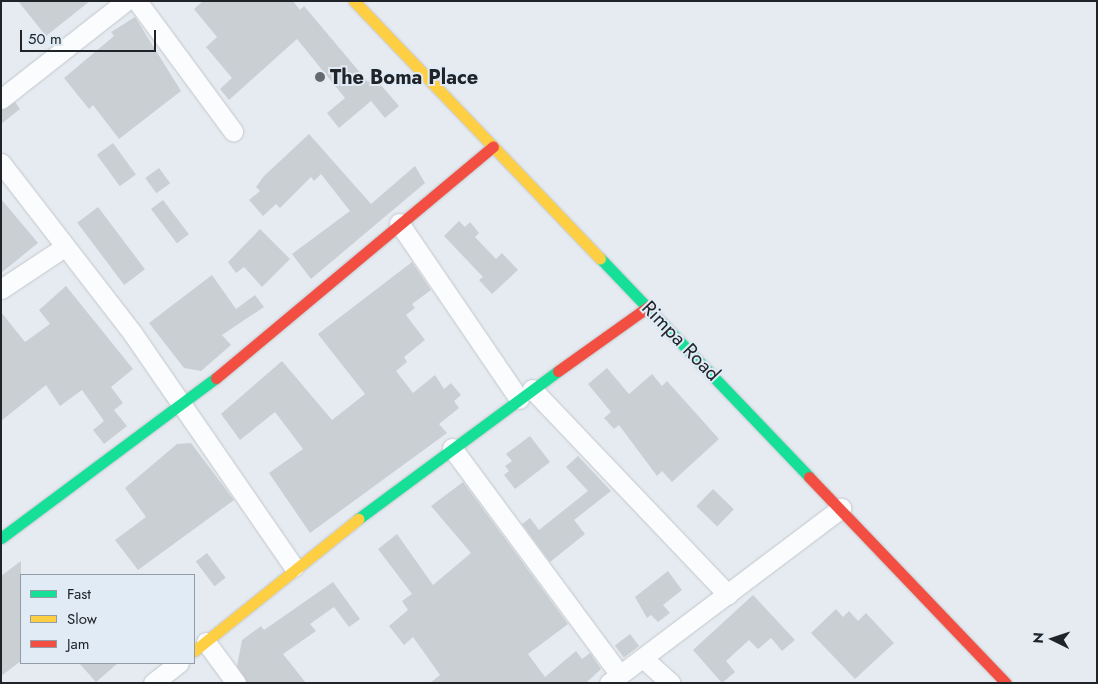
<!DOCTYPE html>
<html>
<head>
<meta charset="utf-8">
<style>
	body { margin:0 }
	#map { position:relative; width:1098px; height:684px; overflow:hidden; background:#e5ebf1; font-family:Jost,sans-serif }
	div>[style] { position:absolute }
	.building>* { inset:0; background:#cacfd4; transform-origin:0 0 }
	.roads { filter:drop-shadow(0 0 1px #c3c7cc) drop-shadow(0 0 1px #c3c7cc) }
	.street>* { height:19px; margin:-9.5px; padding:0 9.5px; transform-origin:9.5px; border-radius:9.5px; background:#fbfcfd }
	.fast>* { height:11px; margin:-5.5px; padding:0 5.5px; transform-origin:5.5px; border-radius:5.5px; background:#16e098 }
	.slow>* { height:11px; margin:-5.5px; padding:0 5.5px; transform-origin:5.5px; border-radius:5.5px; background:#ffcf43 }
	.jam>* { height:11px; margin:-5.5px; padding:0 5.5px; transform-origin:5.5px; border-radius:5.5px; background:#f24e42 }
	.dots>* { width:14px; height:14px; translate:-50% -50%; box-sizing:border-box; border:2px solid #e0ebf6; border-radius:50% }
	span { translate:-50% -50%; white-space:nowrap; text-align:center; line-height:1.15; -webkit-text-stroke:4px #e0ebf6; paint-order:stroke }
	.poi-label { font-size:20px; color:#202428; font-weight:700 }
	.left { translate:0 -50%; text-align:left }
	.street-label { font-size:20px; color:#202428 }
	.frame { position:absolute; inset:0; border:2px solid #202428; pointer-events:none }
	.legend { position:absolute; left:20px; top:574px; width:175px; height:90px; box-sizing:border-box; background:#e0ebf6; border:1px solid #939ba4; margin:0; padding:6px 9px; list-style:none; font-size:15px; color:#202428 }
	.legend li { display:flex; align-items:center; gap:10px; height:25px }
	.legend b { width:25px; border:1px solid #939ba4 }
	.north { position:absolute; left:1028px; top:614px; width:50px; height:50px; -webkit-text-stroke:4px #e0ebf6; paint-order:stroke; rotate:274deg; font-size:14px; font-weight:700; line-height:20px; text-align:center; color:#202428 }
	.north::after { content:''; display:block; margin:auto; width:18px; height:22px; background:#202428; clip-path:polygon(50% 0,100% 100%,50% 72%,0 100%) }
	.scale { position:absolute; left:20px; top:30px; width:136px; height:22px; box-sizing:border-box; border:2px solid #202428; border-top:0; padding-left:6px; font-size:15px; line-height:18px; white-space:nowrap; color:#202428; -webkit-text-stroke:4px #e0ebf6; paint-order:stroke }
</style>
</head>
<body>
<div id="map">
	<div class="building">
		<div style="clip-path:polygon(18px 1px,90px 1px,46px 36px)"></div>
		<div style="clip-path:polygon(203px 1px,293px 1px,300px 10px,304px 6px,368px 82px,374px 77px,399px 106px,385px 118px,371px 101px,339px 128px,327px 113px,345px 98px,297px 39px,229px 100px,220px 89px,232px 78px,206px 47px,217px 37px,194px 9px)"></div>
		<div style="clip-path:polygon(135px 17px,181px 91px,119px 139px,93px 105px,89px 109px,64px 78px,114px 36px,111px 32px)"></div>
		<div style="clip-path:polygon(15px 102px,20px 109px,1px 124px,1px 110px)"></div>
		<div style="clip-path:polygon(309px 134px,371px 204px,415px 166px,425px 183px,311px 279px,292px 254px,350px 211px,321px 174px,314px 181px,311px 177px,280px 208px,276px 204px,263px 216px,249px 200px,260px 191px,256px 187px,264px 176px)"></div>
		<div style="left:113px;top:143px;width:39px;height:20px;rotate:54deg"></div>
		<div style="left:159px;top:168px;width:19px;height:17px;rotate:54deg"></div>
		<div style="clip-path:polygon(1px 199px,38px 243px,1px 273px)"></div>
		<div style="left:163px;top:200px;width:43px;height:15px;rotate:53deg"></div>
		<div style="left:98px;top:207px;width:78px;height:26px;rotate:53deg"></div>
		<div style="clip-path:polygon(459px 221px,465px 227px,470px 222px,479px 233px,475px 237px,496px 259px,502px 253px,518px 270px,492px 294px,479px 280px,483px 277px,444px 236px)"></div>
		<div style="clip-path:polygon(260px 229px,290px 259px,262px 287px,244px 267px,236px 273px,228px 262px)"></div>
		<div style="clip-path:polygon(412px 262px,431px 290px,412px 304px,415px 308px,406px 315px,425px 340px,404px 357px,407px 362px,396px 371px,413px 393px,435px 375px,444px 389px,451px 383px,461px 395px,454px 401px,459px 408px,439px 424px,447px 433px,310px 533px,269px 473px,303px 449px,275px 412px,240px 440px,221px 414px,282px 361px,332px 420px,365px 394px,318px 334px)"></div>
		<div style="clip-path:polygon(212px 275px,236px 309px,255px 295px,264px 307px,222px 335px,231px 345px,201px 371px,184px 368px,149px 323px)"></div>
		<div style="clip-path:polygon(66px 286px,133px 369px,111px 387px,123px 403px,114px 410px,127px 426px,104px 444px,93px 430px,104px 421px,82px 390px,60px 406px,46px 385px,1px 421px,1px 312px,25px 342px,50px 324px,39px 310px)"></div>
		<div style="clip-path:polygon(607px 368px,629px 394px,652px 374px,662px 386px,667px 381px,719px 439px,672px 482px,662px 471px,657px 476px,619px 425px,614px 429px,604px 418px,611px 412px,588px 384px)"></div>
		<div style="clip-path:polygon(530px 436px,550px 462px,515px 489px,504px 475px,509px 471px,505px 466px,512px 461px,506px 454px)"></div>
		<div style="clip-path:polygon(191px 443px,234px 500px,138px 570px,115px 540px,146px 517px,125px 488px,177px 444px)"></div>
		<div style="clip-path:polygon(578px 456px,611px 491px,574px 520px,585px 534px,550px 562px,522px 524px,530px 518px,539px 530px,588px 491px,566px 467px)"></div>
		<div style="clip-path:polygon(463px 482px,568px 624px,528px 654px,545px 677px,576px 651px,582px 659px,590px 653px,601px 669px,586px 683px,430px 683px,440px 675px,413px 637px,404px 645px,389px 626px,408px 610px,402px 601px,412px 594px,378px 549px,397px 534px,433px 585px,471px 553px,431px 506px)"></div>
		<div style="left:713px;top:489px;width:29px;height:24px;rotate:44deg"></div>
		<div style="left:207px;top:553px;width:31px;height:14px;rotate:53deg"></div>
		<div style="clip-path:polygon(21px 561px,21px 661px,1px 676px,1px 576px)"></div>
		<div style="clip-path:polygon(668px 571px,682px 590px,663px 605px,670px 613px,658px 622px,651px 615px,647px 618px,635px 597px)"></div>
		<div style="clip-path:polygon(333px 582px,360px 619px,349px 627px,334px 607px,310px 624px,316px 631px,283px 654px,306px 683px,247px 683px,237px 666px,242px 640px,261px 626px,264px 630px)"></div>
		<div style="clip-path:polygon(753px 595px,795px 640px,782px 651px,771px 638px,758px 649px,749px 640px,726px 661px,735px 672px,722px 683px,693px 650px)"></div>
		<div style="clip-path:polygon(836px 609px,843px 617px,849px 611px,858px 621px,866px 613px,894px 643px,855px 679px,811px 633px)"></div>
		<div style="left:630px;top:634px;width:15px;height:19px;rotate:53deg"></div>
		<div style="clip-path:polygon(79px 663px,118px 663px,96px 682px)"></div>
	</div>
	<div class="roads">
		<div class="street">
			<div style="left:137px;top:1px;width:162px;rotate:53.6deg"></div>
			<div style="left:1px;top:99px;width:159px;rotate:-38.1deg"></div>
			<div style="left:1px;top:163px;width:216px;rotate:52.3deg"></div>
			<div style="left:133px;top:334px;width:283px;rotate:55.4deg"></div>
			<div style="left:399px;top:223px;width:213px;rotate:55.7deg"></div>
			<div style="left:1px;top:289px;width:74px;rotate:-33.5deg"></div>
			<div style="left:532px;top:389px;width:284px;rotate:46.4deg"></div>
			<div style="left:452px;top:448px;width:282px;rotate:53.5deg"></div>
			<div style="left:206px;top:642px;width:51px;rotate:53.8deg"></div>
			<div style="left:644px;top:659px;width:36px;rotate:42deg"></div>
			<div style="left:153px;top:683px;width:33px;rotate:-38deg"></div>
			<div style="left:609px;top:683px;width:291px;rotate:-37deg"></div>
		</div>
		<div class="fast">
			<div style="left:600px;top:258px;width:303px;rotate:46.3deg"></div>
			<div style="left:358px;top:519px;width:249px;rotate:-36.5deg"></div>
			<div style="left:1px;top:538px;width:268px;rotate:-36.7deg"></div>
		</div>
		<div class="slow">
			<div style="left:354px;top:1px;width:356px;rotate:46.3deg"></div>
			<div style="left:194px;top:651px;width:211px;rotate:-38.8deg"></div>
		</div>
		<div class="jam">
			<div style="left:558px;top:371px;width:112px;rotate:-35.5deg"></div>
			<div style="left:216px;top:378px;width:361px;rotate:-39.9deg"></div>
			<div style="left:809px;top:477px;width:285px;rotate:46.3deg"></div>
		</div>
	</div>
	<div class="dots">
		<div style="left:320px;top:77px;background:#656a6e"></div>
	</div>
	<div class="poi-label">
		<span class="left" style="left:330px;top:77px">The Boma Place</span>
	</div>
	<div class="street-label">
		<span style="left:681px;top:341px;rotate:46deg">Rimpa Road</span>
	</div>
	<div class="frame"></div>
	<ul class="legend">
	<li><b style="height:6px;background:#16e098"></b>Fast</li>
	<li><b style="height:6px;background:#ffcf43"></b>Slow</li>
	<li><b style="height:6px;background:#f24e42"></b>Jam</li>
	</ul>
	<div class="north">N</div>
	<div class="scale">50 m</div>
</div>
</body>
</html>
